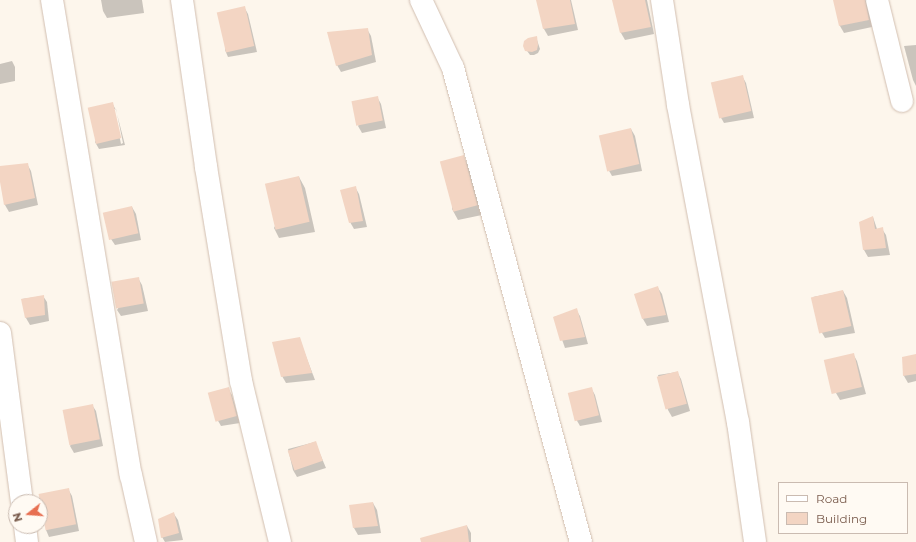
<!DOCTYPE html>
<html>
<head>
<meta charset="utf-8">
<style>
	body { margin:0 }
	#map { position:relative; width:916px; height:542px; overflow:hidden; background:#fdf6ec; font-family:Montserrat,sans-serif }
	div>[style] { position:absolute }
	.shadow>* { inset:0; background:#0003 }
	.building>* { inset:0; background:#f3d5c3; transform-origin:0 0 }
	.roads { filter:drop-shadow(0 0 1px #d1beb0) drop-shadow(0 0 1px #d1beb0) }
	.minor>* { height:22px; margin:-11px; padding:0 11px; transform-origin:11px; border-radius:11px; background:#fff }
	span { translate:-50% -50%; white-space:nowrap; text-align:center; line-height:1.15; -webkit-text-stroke:3px #fffaf3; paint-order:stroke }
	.legend { position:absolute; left:778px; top:482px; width:130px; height:52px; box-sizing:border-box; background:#fffaf3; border:1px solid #cabbb1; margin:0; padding:5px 7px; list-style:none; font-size:12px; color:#7a5c4d }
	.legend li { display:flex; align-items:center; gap:8px; height:20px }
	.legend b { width:20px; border:1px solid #cabbb1 }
	.north { position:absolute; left:8px; top:494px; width:40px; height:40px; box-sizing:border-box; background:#fffaf3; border:1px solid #cabbb1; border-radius:50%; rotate:253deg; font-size:11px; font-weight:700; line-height:16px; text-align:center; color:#7a5c4d }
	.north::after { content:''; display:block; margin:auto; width:14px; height:18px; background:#e76f51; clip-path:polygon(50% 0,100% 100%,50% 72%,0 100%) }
</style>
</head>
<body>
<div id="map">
	<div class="shadow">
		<div style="clip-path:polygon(101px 0,142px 0,144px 13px,107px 18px,103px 11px)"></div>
		<div style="clip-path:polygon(537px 0,571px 0,578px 30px,548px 36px,544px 29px)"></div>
		<div style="clip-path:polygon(613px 0,647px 0,654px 34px,625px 40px,621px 33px)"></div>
		<div style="clip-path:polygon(834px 0,868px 0,872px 27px,844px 33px,840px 26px)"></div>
		<div style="clip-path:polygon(244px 7px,248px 14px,257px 52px,228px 57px,225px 50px)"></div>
		<div style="clip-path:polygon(367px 29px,371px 36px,376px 62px,341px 72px,337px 65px)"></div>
		<div style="clip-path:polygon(536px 37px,540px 49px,538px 53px,534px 55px,530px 55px,525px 48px)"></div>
		<div style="clip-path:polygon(916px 45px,916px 86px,913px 80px,904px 46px)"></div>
		<div style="clip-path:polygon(12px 61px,15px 67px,15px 81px,0 84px,0 64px)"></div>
		<div style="clip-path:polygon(742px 76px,746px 83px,754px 118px,724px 123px,720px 116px)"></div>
		<div style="clip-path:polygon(377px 97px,381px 104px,386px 128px,362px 133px,358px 126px)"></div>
		<div style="clip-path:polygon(evenodd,112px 103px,116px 110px,125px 145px,99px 149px,95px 142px,112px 103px,114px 109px,116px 109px,123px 143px,121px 144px,114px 109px)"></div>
		<div style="clip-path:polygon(631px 129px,635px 136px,642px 171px,612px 176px,608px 169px)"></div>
		<div style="clip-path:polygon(463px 156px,469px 167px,482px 215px,458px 220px,452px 209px)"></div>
		<div style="clip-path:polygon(27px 164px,31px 171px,38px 205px,9px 212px,5px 205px,0 167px)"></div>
		<div style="clip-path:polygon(299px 177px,305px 188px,315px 232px,279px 238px,274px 228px)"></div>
		<div style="clip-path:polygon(355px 187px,359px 194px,367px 227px,354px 229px,350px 222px)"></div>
		<div style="clip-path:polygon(132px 207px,136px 214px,141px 240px,115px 245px,111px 239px)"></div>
		<div style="clip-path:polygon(873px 217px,877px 229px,882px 229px,886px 235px,890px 255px,868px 257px,864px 250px,860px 223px)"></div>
		<div style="clip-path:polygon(138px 278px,142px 285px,148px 311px,121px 316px,117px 310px)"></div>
		<div style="clip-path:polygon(658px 288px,662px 294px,669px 322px,647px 326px,643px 319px)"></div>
		<div style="clip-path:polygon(843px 291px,847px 298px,855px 333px,825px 338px,821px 331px,813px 297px)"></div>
		<div style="clip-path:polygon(43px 296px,47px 302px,49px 321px,30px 325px,26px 318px,22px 299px)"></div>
		<div style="clip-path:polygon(576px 310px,580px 316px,588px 344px,565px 348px,554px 317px)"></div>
		<div style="clip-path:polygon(299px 338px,315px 380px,286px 383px,282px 376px)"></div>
		<div style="clip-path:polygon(853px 354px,857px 361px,866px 394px,840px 400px,836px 393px)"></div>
		<div style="clip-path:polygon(916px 355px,916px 381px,908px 383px,904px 376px,903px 358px)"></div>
		<div style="clip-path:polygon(677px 372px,681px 379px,690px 411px,672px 417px,668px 410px,658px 375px)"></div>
		<div style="clip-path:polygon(591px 388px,595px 395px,602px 422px,580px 426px,576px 419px)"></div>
		<div style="clip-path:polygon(228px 389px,232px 395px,240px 423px,221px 426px,217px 419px)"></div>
		<div style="clip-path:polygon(92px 405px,96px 411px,103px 446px,74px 453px,70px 446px)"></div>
		<div style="clip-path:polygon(315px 442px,326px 468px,297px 477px,293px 470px,288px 449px)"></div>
		<div style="clip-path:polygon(68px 489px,72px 496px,79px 531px,49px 537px,46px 530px)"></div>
		<div style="clip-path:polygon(373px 503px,377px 510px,381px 533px,358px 535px,354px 528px,350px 506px)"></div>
		<div style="clip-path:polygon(174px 514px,178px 520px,183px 540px,165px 542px,162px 537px)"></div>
		<div style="clip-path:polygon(467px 526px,471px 533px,471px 542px,446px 542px)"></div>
	</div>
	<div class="building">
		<div style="clip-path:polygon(536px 0,570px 0,575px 24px,543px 29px)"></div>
		<div style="clip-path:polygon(612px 0,645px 0,651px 27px,620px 33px)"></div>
		<div style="clip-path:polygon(833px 0,865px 0,869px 20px,839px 26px)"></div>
		<div style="left:245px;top:6px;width:41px;height:29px;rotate:77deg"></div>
		<div style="clip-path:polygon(368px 28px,372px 55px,336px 66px,327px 32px)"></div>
		<div style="clip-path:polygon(537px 36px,538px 45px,537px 50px,532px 52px,525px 51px,523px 46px,524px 41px,528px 38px)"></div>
		<div style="left:743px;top:75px;width:37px;height:33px;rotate:77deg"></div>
		<div style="left:378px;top:96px;width:25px;height:27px;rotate:79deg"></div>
		<div style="left:113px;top:102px;width:37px;height:26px;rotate:77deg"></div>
		<div style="left:631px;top:128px;width:37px;height:33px;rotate:77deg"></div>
		<div style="left:464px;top:155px;width:52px;height:25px;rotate:75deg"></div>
		<div style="clip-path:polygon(28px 163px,35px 198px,4px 205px,0 182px,0 166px)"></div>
		<div style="left:299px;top:176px;width:47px;height:35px;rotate:77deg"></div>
		<div style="clip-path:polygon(356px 186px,363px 221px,349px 223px,340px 190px)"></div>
		<div style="left:132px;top:206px;width:28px;height:30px;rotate:77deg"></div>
		<div style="clip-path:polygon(873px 216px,875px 229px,883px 227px,886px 248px,863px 250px,859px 222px)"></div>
		<div style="left:139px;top:277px;width:27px;height:28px;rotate:80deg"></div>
		<div style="clip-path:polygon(658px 286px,666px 315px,642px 319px,634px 294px)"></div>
		<div style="left:843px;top:290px;width:37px;height:33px;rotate:77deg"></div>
		<div style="clip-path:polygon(44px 295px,45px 315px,25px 318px,21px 299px)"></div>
		<div style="clip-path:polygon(577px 308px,585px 337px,560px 341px,553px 317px)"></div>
		<div style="clip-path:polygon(300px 337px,312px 373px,281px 377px,272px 342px)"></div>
		<div style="left:854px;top:353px;width:35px;height:31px;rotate:77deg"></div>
		<div style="clip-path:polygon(916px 354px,916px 374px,903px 376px,902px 357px)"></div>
		<div style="left:678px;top:371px;width:34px;height:22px;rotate:75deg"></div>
		<div style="left:229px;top:387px;width:30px;height:22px;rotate:75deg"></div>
		<div style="left:592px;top:387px;width:29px;height:25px;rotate:76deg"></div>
		<div style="left:93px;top:404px;width:36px;height:31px;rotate:79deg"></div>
		<div style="left:316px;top:441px;width:21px;height:30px;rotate:71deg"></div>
		<div style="left:69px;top:488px;width:37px;height:31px;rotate:79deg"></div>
		<div style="clip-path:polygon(373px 502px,378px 526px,353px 528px,349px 505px)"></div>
		<div style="clip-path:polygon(174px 512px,179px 533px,161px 538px,158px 519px)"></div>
		<div style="clip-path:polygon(467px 525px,469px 542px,421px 542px,420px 538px)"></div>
	</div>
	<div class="roads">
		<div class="minor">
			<div style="left:52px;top:0;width:482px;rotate:80.6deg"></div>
			<div style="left:131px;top:475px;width:69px;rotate:77.4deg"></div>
			<div style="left:182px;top:0;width:169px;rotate:81.8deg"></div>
			<div style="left:206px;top:167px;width:217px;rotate:80.7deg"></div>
			<div style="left:241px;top:381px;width:166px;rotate:76.4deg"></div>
			<div style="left:421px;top:0;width:75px;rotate:64.8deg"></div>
			<div style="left:453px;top:68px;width:491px;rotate:74.9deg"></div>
			<div style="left:662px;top:0;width:106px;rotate:81.3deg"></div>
			<div style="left:678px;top:105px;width:323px;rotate:79.3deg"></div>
			<div style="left:738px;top:422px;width:121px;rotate:81.9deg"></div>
			<div style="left:877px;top:0;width:104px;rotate:76.1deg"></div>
			<div style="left:0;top:333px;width:170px;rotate:82.6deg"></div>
			<div style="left:25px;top:526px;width:16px;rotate:83deg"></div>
		</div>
	</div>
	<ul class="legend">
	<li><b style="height:5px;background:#fff"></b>Road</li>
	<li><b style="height:11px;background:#f3d5c3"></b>Building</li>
	</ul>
	<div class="north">N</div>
</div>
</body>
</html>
